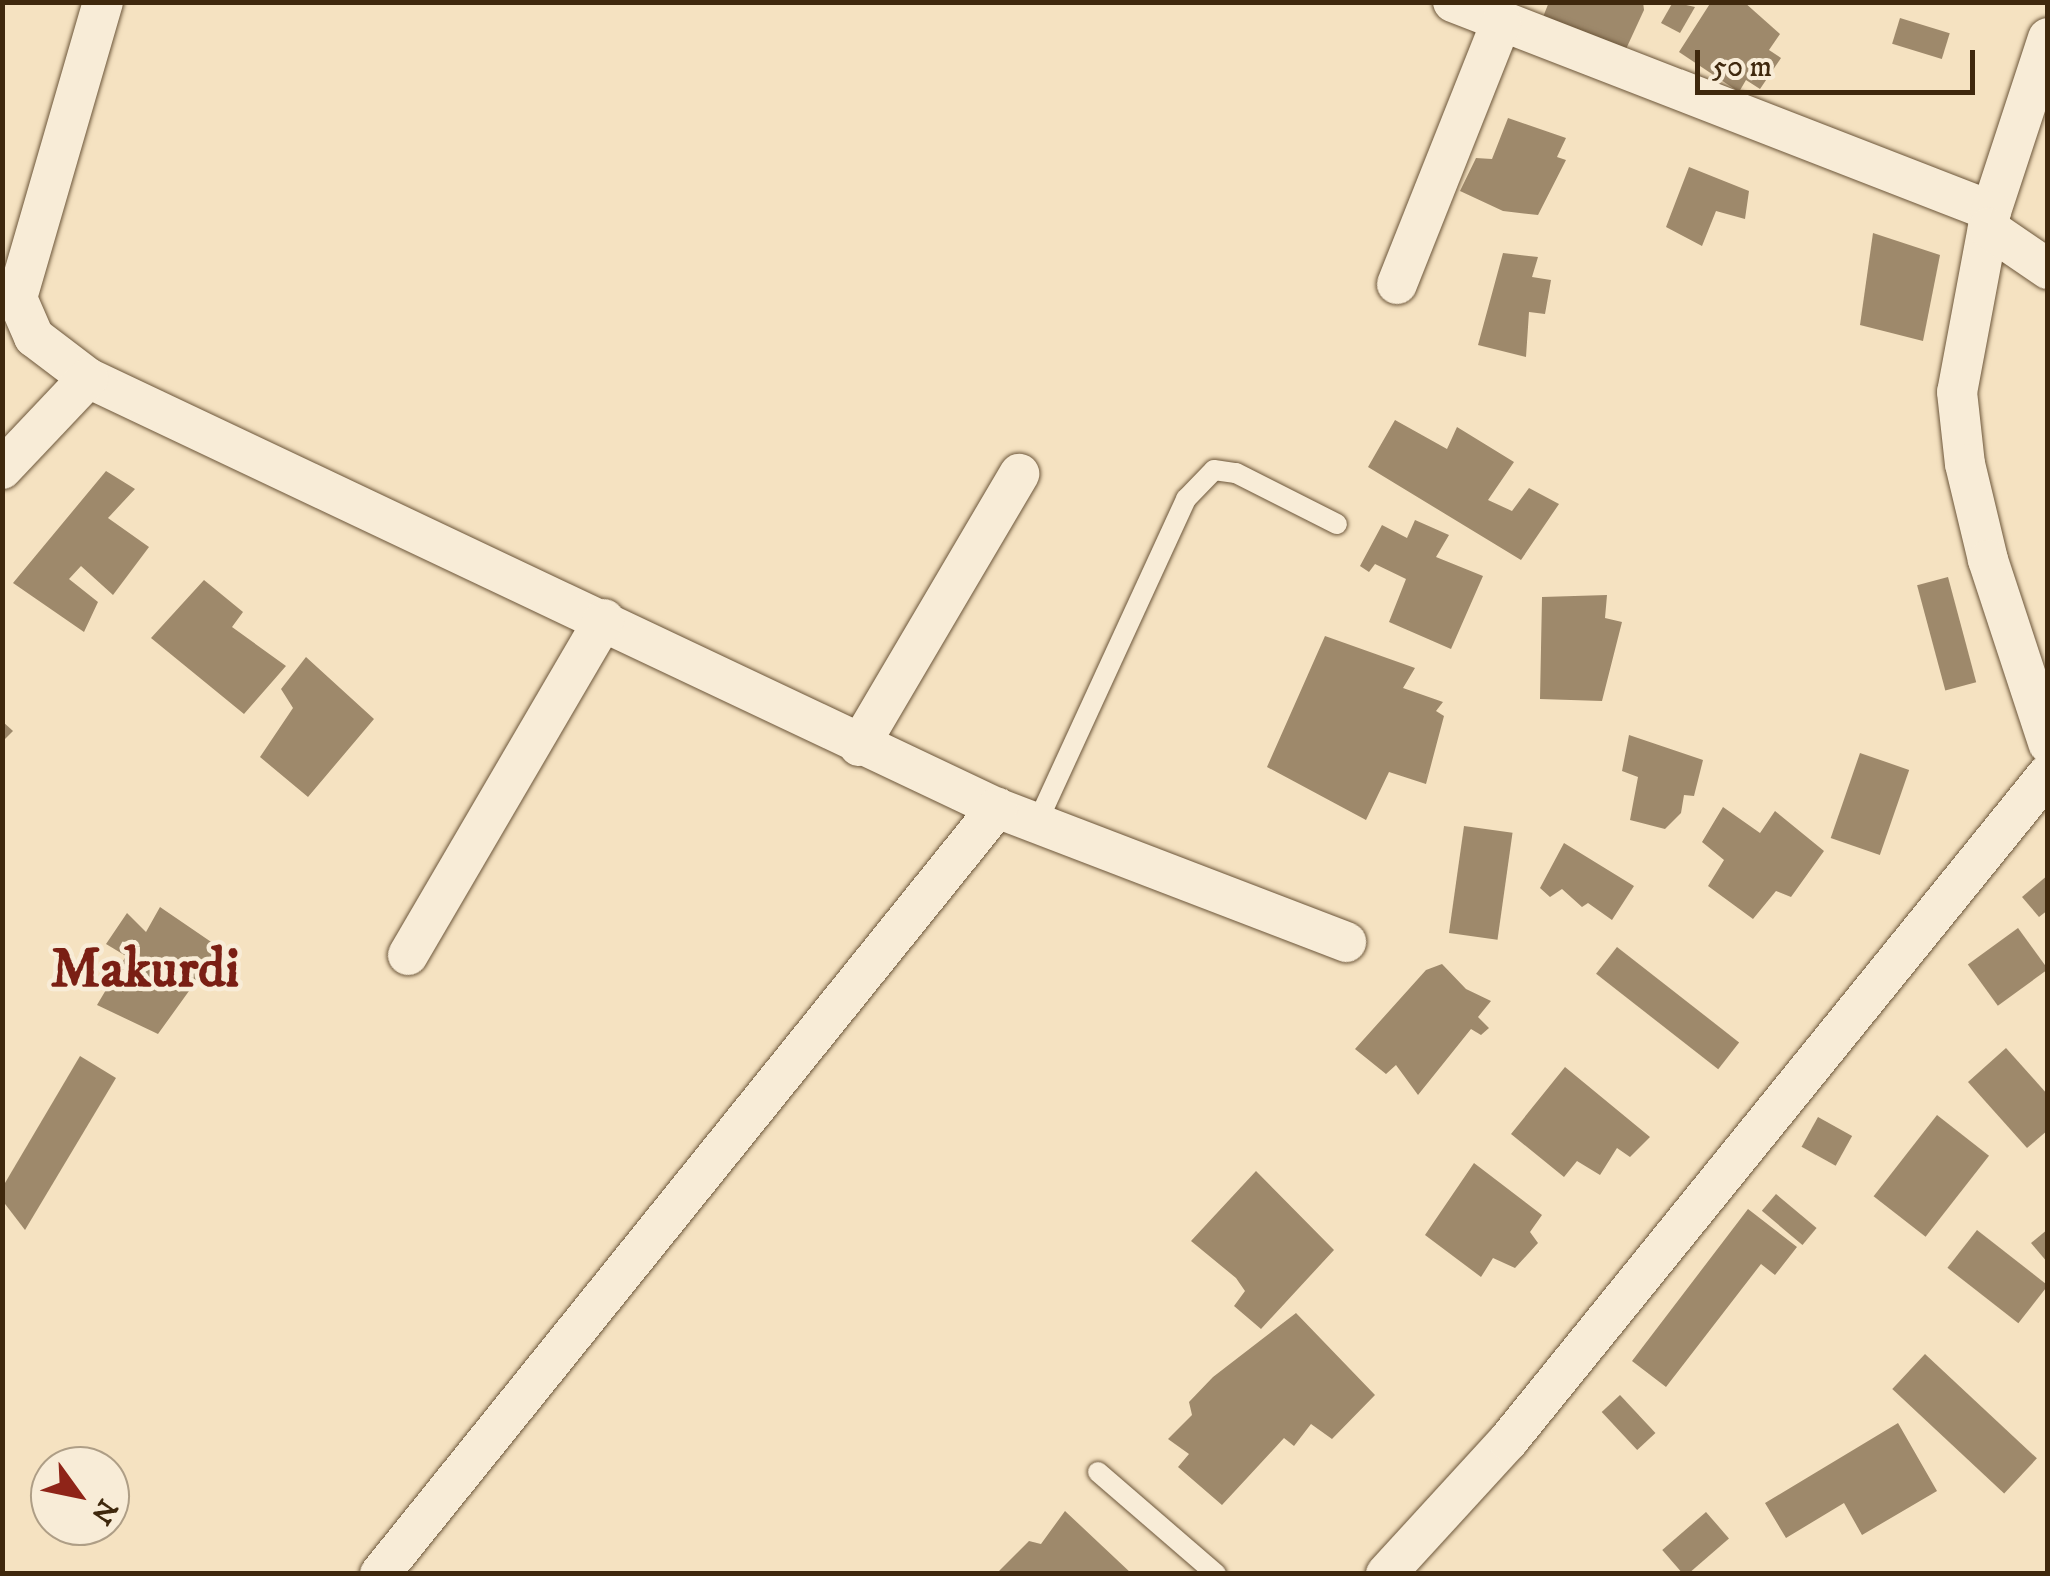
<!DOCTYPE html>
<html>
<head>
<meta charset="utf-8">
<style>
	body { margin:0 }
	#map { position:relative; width:2050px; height:1576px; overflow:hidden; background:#f5e2c1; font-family:"IM FELL DW Pica",serif }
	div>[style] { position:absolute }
	.building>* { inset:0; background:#9e896b; transform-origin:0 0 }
	.roads { filter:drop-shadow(0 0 2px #6c563a) drop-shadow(0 0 2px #6c563a) }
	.lane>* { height:20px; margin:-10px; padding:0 10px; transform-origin:10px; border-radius:10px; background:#f8ecd7 }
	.street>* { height:40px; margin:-20px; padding:0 20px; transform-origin:20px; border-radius:20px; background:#f8ecd7 }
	span { translate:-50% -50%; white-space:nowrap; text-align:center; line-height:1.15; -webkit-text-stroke:9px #f8ecd7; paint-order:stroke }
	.town-label { font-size:55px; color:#7a1f14; font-weight:700 }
	.frame { position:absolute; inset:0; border:5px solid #3f280d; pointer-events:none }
	.north { position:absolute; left:30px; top:1446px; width:100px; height:100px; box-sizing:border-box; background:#f8ecd7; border:2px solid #ae9e86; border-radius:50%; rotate:123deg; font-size:28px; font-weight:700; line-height:40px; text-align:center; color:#3f280d }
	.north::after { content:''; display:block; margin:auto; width:35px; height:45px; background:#8f2418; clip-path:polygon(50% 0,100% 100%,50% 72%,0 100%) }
	.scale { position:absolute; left:1695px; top:50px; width:280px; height:45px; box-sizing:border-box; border:5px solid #3f280d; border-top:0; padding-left:12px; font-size:30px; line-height:35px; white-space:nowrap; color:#3f280d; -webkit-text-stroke:8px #f8ecd7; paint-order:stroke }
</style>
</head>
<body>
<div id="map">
	<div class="building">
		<div style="clip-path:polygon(1549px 2px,1643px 2px,1644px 10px,1626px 49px,1543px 17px)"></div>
		<div style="clip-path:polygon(1673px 2px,1695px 7px,1680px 33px,1661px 23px)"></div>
		<div style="clip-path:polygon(1711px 2px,1744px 2px,1780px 34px,1769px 50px,1781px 58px,1760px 89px,1746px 80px,1739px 92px,1679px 52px)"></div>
		<div style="left:1900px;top:18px;width:52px;height:27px;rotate:17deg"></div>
		<div style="clip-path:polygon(1508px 118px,1566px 138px,1557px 157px,1566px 160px,1538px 215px,1503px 211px,1460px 191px,1476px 158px,1492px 159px)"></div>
		<div style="clip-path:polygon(1689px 167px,1749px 191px,1745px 219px,1716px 211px,1702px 246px,1666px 227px)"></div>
		<div style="clip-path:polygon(1873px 233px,1940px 255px,1923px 341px,1860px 325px)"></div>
		<div style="clip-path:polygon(1503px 253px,1538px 257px,1532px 277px,1551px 280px,1545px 314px,1529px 312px,1526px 357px,1478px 345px)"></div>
		<div style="clip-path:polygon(1395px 420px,1447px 449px,1457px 427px,1514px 462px,1488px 500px,1512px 511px,1529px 488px,1559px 504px,1521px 560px,1368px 467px)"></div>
		<div style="clip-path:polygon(106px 471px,135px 489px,108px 518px,149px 547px,113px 595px,81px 566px,69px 579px,98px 602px,84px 632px,13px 583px)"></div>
		<div style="clip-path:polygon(1415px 520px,1449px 535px,1436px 557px,1483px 576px,1451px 649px,1389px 622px,1406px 579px,1375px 564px,1369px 572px,1360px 566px,1382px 525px,1407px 538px)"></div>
		<div style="left:1948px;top:577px;width:109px;height:32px;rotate:75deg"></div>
		<div style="clip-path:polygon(204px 580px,243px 612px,232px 627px,286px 666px,244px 714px,151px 638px)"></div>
		<div style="clip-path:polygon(1607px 595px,1605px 618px,1622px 622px,1602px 701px,1540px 699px,1542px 597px)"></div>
		<div style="clip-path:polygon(1325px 636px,1415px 668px,1403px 688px,1443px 702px,1436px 711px,1444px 716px,1426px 784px,1389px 772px,1366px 820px,1267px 767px)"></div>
		<div style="clip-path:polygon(306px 657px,374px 719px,308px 797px,260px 757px,293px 708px,281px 689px)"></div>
		<div style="clip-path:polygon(2px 721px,13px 731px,2px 742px)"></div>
		<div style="clip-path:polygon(1629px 735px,1703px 760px,1694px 796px,1684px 795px,1681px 813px,1665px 829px,1630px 820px,1638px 777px,1622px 771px)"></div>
		<div style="left:1860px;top:753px;width:52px;height:90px;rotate:19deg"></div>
		<div style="clip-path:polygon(1723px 807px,1760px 833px,1775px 811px,1824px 851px,1791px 897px,1776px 891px,1753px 919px,1708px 886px,1724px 860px,1702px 842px)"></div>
		<div style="left:1464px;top:826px;width:49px;height:108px;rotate:8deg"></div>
		<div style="clip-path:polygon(1564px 843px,1634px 886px,1612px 920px,1588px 903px,1582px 907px,1562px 889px,1550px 897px,1540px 888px)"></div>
		<div style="clip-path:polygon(2048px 875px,2048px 910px,2039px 917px,2022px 897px)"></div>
		<div style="clip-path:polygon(160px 907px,220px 948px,158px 1034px,97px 1005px,126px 956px,106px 944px,127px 913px,146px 932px)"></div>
		<div style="left:2018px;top:928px;width:51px;height:62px;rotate:54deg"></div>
		<div style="left:1617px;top:947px;width:155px;height:34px;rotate:38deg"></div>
		<div style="clip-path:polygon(1442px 964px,1466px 989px,1491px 1001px,1478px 1017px,1489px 1028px,1481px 1035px,1471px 1029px,1418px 1095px,1396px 1065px,1386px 1074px,1355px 1049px,1426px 970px)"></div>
		<div style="clip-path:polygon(2006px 1048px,2048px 1095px,2048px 1130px,2027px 1148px,1968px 1082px)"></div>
		<div style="clip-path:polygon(80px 1056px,116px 1078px,25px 1230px,2px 1200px,2px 1188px)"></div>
		<div style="clip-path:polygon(1565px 1067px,1650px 1137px,1630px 1157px,1617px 1148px,1600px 1175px,1577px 1161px,1564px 1177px,1511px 1134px)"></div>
		<div style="left:1937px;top:1115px;width:66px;height:103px;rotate:38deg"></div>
		<div style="left:1818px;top:1117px;width:39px;height:34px;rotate:29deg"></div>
		<div style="clip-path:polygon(1474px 1163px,1542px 1215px,1530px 1232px,1538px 1243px,1515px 1268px,1493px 1258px,1481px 1277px,1425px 1235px)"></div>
		<div style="clip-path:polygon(1256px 1171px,1334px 1250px,1261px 1329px,1234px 1306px,1245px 1291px,1236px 1278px,1191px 1241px)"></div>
		<div style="left:1776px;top:1194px;width:53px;height:22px;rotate:40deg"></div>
		<div style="clip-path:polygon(1748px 1209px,1797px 1247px,1775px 1275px,1761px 1264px,1666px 1387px,1632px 1361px)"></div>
		<div style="clip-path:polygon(2048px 1229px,2048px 1263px,2031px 1243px)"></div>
		<div style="left:1977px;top:1230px;width:90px;height:48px;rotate:38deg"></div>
		<div style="clip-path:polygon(1296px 1313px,1375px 1395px,1332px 1439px,1311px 1424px,1294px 1446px,1284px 1438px,1222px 1505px,1178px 1467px,1189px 1454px,1168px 1439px,1192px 1415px,1189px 1402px,1213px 1377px)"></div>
		<div style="left:1925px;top:1354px;width:153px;height:48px;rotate:43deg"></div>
		<div style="left:1620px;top:1395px;width:52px;height:25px;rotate:47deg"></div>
		<div style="clip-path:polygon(1898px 1423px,1937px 1491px,1862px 1535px,1844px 1503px,1786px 1538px,1765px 1503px)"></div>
		<div style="clip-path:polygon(1065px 1511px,1132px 1574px,996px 1574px,1029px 1541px,1041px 1544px)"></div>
		<div style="left:1706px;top:1512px;width:35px;height:58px;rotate:49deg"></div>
	</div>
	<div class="roads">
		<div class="lane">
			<div style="left:1037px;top:823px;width:357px;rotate:-65.3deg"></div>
			<div style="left:1186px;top:499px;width:40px;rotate:-46deg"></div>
			<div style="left:1214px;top:470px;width:22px;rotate:8deg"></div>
			<div style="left:1236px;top:473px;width:113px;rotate:26.8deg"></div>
			<div style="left:1098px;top:1472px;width:156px;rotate:40.8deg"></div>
		</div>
		<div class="street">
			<div style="left:103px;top:2px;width:308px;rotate:106.2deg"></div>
			<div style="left:17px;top:298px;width:43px;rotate:66.4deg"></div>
			<div style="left:34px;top:337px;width:68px;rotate:37.2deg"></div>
			<div style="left:88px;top:378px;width:1006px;rotate:25.32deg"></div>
			<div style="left:997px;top:808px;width:374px;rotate:21deg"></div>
			<div style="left:1453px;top:2px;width:577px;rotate:21.23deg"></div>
			<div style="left:2048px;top:38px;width:182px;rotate:108.2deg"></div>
			<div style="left:1991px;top:211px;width:184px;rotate:100.6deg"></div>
			<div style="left:1957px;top:392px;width:72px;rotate:83.7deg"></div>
			<div style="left:1965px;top:464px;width:99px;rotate:76.5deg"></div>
			<div style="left:1988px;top:560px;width:193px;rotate:71.8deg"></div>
			<div style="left:1988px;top:228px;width:73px;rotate:34.3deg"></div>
			<div style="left:1397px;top:284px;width:282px;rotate:-68.3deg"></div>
			<div style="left:2px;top:469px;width:125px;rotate:-46.6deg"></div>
			<div style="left:859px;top:746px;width:316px;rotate:-59.5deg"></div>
			<div style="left:408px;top:955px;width:389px;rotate:-59.7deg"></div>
			<div style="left:380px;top:1574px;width:984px;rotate:-51.15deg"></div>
			<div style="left:1386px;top:1574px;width:180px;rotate:-47.5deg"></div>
			<div style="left:1508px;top:1441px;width:858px;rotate:-51.01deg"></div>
		</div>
	</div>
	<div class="town-label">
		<span style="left:145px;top:971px">Makurdi</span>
	</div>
	<div class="frame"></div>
	<div class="north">N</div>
	<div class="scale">50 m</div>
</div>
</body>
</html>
